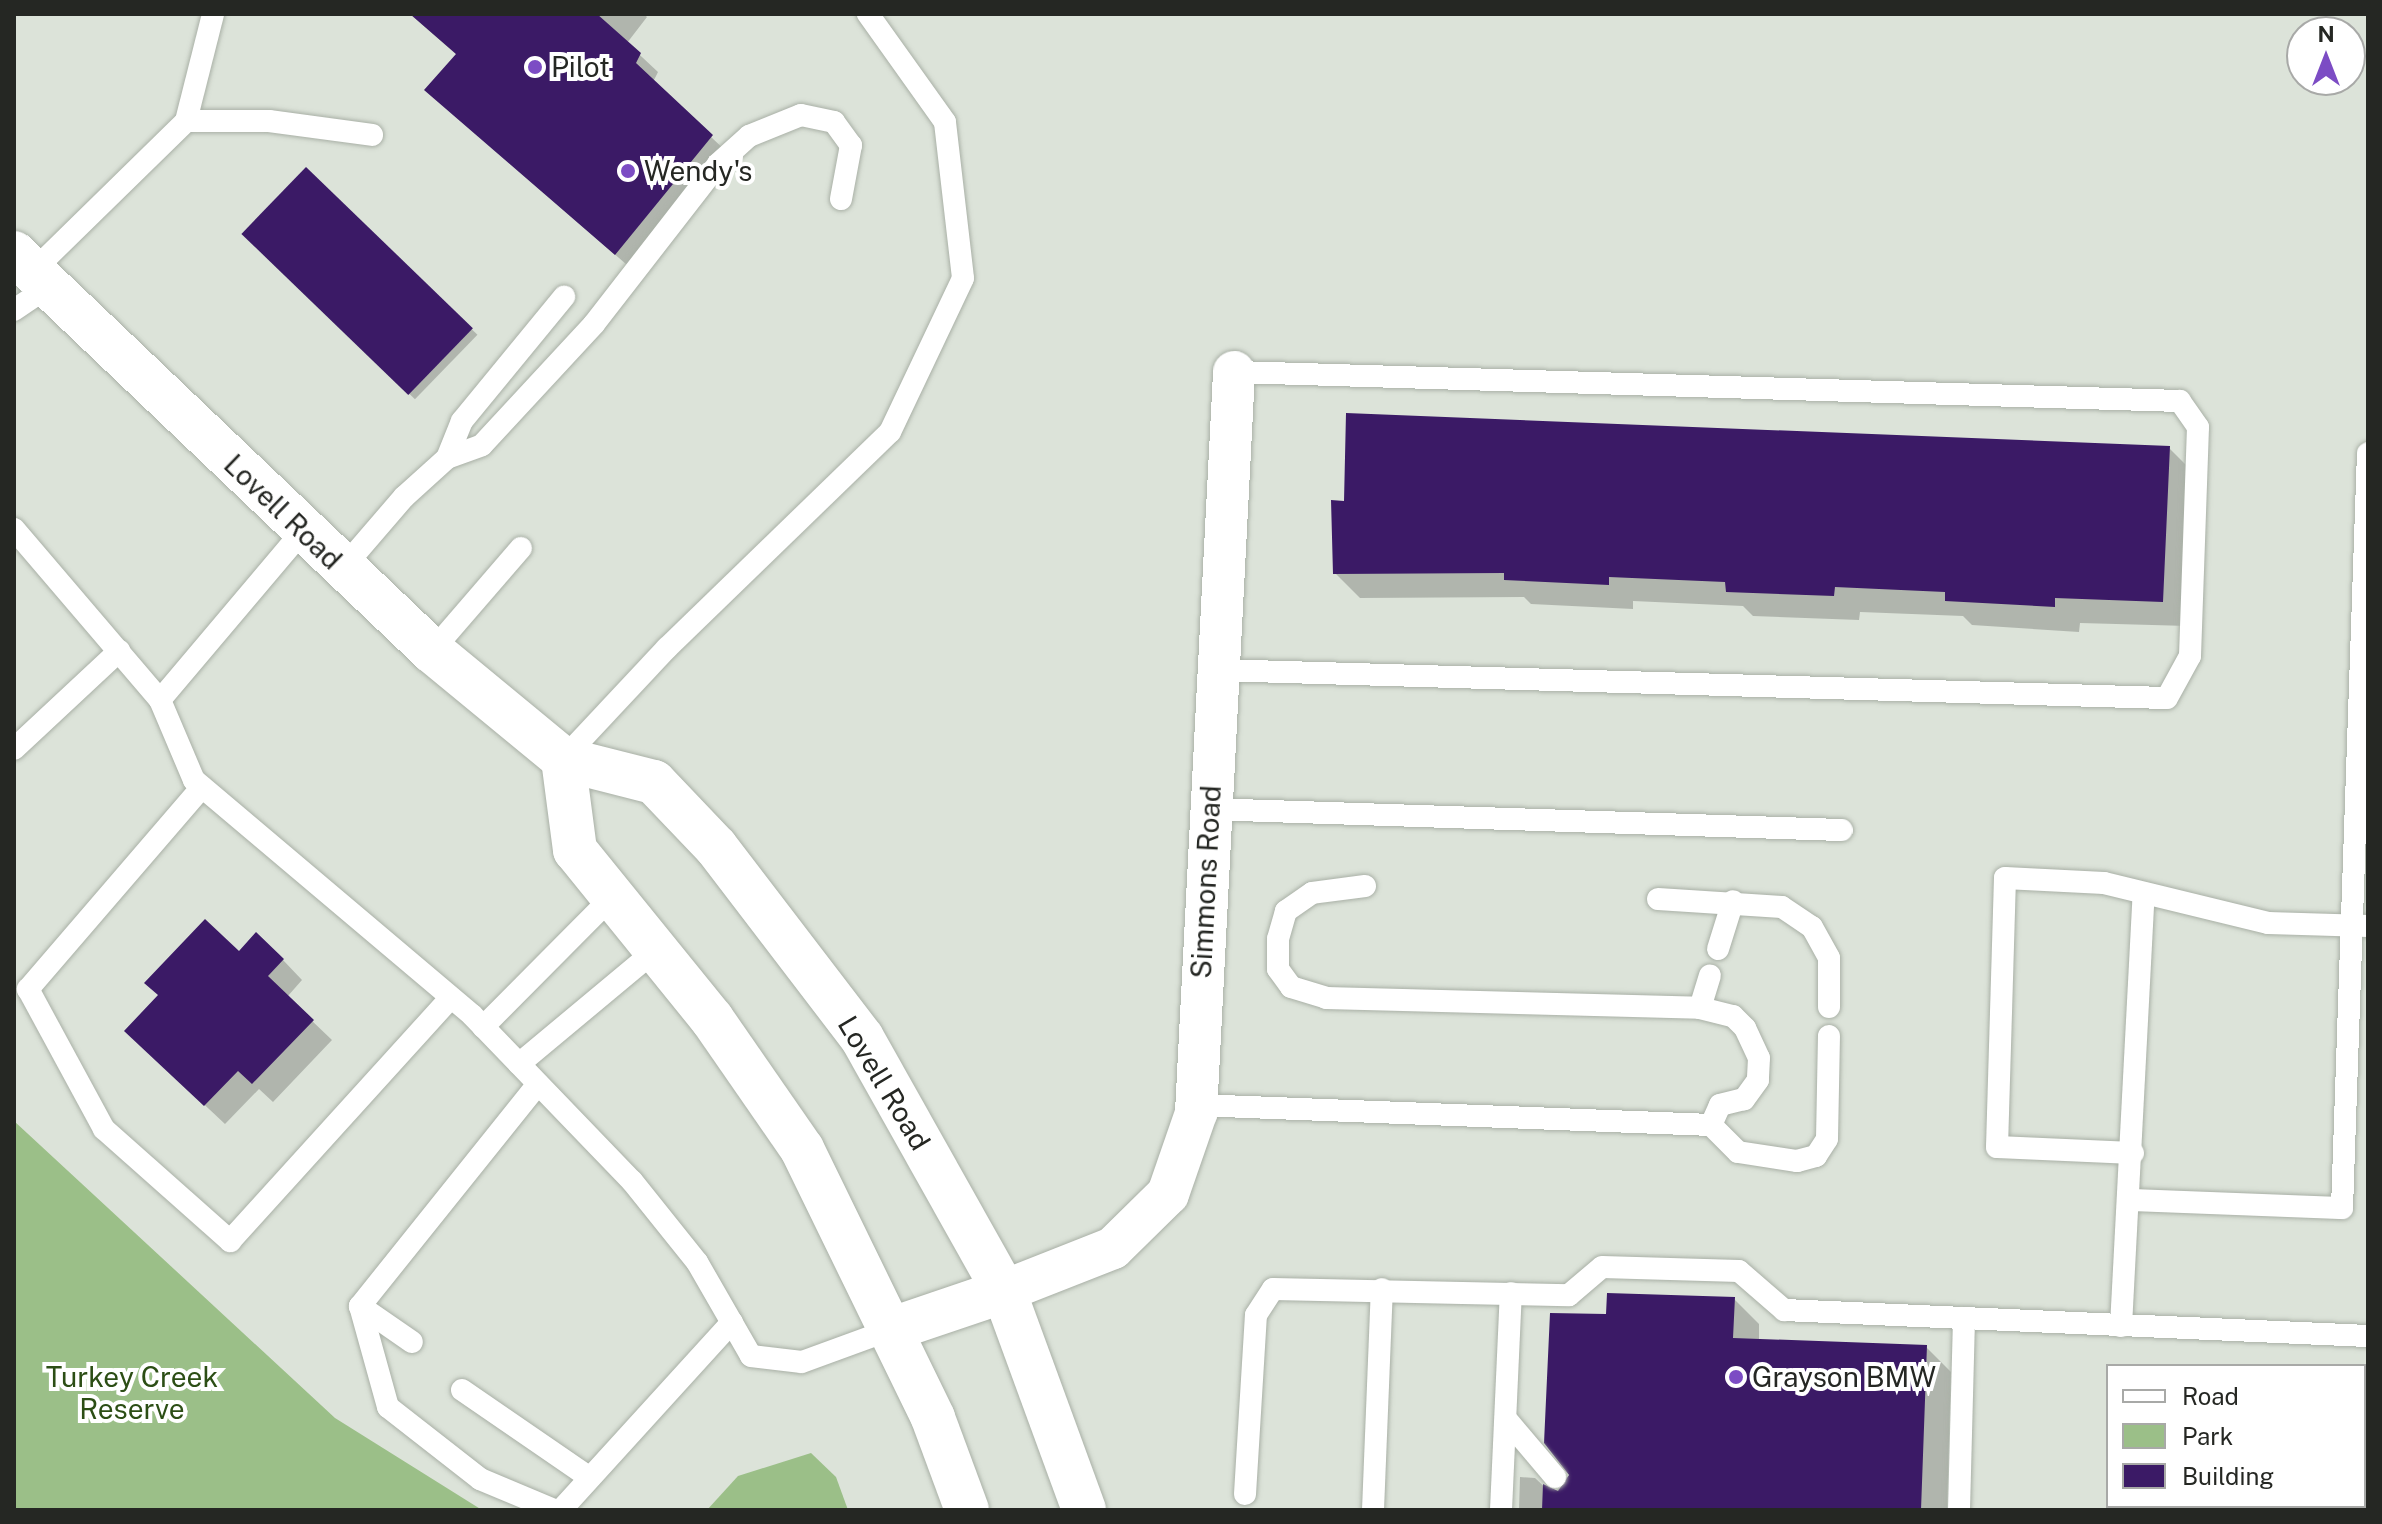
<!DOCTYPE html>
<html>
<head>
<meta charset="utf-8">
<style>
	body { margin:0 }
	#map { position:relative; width:2382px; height:1524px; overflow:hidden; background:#dce3d9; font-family:"Public Sans",sans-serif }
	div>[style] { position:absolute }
	.green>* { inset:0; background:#9bbf88 }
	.shadow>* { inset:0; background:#0003; transform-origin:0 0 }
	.building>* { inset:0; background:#3b1a66; transform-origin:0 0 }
	.roads { filter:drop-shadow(0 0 2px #a9b0a6) drop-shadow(0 0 2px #a9b0a6) }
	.service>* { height:22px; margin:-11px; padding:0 11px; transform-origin:11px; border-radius:11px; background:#fff }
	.minor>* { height:42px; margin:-21px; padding:0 21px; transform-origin:21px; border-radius:21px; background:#fff }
	.secondary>* { height:44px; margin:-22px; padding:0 22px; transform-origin:22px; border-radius:22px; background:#fff }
	.dots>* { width:22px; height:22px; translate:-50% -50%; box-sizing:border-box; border:4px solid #fff; border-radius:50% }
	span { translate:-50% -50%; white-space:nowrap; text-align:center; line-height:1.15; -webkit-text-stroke:8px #fff; paint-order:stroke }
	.poi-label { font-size:28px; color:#252723 }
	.left { translate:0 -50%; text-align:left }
	.street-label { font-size:28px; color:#252723 }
	.park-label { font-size:28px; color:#2c4e15 }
	.frame { position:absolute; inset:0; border:16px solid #252723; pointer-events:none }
	.legend { position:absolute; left:2106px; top:1364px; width:260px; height:144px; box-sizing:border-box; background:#fff; border:2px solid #a8a9a7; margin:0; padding:10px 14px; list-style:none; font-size:24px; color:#252723 }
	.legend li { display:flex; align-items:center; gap:16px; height:40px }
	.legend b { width:40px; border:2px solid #a8a9a7 }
	.north { position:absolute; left:2286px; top:16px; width:80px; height:80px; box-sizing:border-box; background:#fff; border:2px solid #a8a9a7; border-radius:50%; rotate:0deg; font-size:22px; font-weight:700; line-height:32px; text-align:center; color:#252723 }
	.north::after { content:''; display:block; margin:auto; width:28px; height:36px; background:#7c4cc4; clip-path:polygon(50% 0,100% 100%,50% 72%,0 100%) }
</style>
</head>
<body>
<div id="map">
	<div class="green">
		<div style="clip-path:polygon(14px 1121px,335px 1418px,482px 1510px,14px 1510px)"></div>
		<div style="clip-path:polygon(811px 1453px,836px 1477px,848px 1510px,707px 1510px,738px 1476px)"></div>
	</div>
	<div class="shadow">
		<div style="clip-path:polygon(410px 14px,644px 14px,647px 17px,627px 43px,658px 72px,653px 82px,729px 154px,634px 271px,445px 107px,457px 55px)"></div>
		<div style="left:307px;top:170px;width:237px;height:90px;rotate:44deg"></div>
		<div style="clip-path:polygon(2169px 448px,2194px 473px,2188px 626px,2080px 623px,2079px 632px,1972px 625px,1963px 616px,1860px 612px,1859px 620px,1753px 616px,1743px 606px,1633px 601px,1633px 609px,1531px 604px,1524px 597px,1360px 598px,1335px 573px)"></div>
		<div style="clip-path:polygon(239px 954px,283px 960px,302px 980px,287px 997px,332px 1040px,273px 1102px,259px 1089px,225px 1124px,146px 1050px,160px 996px)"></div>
		<div style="clip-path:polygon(1734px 1299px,1759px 1324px,1759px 1340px,1926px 1347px,1951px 1372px,1947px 1510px,1519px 1510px,1520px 1477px,1535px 1478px,1551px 1493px,1571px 1482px,1608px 1316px)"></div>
		<div style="clip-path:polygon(2144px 1506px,2320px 1506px,2323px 1509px,2141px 1510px)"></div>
	</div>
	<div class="building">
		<div style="clip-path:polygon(410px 14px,597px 14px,641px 53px,636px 63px,713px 135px,615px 255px,424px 90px,456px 54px)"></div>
		<div style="left:306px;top:167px;width:232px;height:93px;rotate:44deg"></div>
		<div style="clip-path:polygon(1346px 413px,2170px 446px,2163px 602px,2055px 598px,2055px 607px,1945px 601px,1945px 592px,1835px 587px,1834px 596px,1726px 592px,1725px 582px,1609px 577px,1609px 585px,1504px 580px,1504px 573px,1333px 574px,1331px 500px,1344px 501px)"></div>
		<div style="clip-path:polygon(205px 919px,239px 951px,256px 932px,284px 959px,268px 976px,314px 1020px,252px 1084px,238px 1071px,204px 1106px,124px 1031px,158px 995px,144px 983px)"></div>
		<div style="clip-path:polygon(1607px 1293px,1735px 1297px,1733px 1338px,1927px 1345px,1921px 1510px,1542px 1510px,1543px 1484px,1558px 1491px,1569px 1475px,1544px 1443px,1550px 1313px,1606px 1314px)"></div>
	</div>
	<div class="roads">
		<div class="service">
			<div style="left:186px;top:121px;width:110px;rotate:-75.8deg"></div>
			<div style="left:33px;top:271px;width:214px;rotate:-44.4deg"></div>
			<div style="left:186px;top:121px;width:83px"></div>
			<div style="left:269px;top:121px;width:104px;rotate:7.7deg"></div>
			<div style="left:14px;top:310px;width:41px;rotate:-34.1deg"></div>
			<div style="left:447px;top:458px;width:37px;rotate:-20deg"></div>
			<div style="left:482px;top:445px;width:165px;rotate:-47.2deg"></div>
			<div style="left:594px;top:324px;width:202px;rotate:-52.2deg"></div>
			<div style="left:718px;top:164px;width:42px;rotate:-42.1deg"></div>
			<div style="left:749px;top:136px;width:56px;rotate:-22deg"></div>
			<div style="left:801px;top:115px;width:34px;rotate:12deg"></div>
			<div style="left:834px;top:122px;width:29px;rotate:54deg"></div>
			<div style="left:851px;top:145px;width:55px;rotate:100.5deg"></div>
			<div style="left:14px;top:529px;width:225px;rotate:49.5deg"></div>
			<div style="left:160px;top:700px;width:87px;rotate:67deg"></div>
			<div style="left:194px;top:780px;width:364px;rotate:40.2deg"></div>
			<div style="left:472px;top:1015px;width:231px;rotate:46.1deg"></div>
			<div style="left:632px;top:1181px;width:104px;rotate:51.3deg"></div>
			<div style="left:697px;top:1262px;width:108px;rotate:60.1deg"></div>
			<div style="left:751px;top:1356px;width:51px;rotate:6.7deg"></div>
			<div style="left:802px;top:1362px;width:96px;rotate:-20.1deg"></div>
			<div style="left:342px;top:569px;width:95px;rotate:-49.3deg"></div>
			<div style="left:404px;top:497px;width:58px;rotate:-42.2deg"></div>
			<div style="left:447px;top:458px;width:40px;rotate:-68deg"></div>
			<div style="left:462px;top:421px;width:161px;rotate:-50.6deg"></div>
			<div style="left:432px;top:651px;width:136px;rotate:-49.2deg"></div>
			<div style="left:1217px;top:670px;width:950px;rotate:1.69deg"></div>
			<div style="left:2167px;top:698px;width:48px;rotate:-61.3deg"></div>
			<div style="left:2190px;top:656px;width:229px;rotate:-88deg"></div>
			<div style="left:2198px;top:427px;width:32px;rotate:-125deg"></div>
			<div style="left:2180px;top:401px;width:946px;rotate:-178.24deg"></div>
			<div style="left:160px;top:700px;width:221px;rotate:-49.8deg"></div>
			<div style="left:14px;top:749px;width:144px;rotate:-43deg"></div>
			<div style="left:563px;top:759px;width:152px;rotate:-46.9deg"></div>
			<div style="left:667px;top:648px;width:310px;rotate:-44.1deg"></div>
			<div style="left:890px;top:432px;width:170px;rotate:-64.6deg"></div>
			<div style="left:963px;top:278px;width:157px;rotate:-96.6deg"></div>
			<div style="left:945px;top:122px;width:133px;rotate:-125.5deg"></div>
			<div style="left:202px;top:787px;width:267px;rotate:130.7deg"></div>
			<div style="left:28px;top:989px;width:159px;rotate:61.5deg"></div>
			<div style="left:104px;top:1129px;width:169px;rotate:41.6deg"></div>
			<div style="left:230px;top:1241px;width:328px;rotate:-47.8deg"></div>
			<div style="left:1208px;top:809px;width:634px;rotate:1.9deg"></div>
			<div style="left:1365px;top:886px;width:53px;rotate:172.5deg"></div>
			<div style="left:1312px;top:893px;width:32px;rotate:145deg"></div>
			<div style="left:1286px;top:911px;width:29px;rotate:106deg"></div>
			<div style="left:1278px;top:939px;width:30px;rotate:90deg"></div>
			<div style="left:1278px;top:969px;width:22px;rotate:54deg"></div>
			<div style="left:1291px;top:987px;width:37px;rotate:17deg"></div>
			<div style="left:1326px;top:998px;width:374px;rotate:1.5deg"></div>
			<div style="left:1700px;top:1008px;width:34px;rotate:14deg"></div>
			<div style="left:1733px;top:1016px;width:17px;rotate:45deg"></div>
			<div style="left:1745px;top:1028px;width:33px;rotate:65deg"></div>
			<div style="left:1759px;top:1058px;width:22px;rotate:93deg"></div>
			<div style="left:1758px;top:1080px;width:24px;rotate:126deg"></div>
			<div style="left:1744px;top:1099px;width:25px;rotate:166deg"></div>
			<div style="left:1720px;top:1105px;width:22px;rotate:114deg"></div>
			<div style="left:1711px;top:1125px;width:38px;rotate:45deg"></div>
			<div style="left:1738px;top:1152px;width:60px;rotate:8.7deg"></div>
			<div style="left:1797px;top:1161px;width:20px;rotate:-15deg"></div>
			<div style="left:1816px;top:1156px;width:20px;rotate:-57deg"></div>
			<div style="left:1827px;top:1139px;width:103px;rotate:-88.9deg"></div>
			<div style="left:1658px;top:899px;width:124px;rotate:3.7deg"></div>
			<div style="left:1782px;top:907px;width:36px;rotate:34deg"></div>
			<div style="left:1812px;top:927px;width:35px;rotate:61deg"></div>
			<div style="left:1829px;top:958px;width:49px;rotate:90deg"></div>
			<div style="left:1718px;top:949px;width:50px;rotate:-72.6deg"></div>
			<div style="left:1700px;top:1008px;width:34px;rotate:-73deg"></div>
			<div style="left:483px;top:1027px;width:186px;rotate:-45.2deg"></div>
			<div style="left:519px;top:1064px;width:180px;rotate:-39.8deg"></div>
			<div style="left:538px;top:1084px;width:285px;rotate:128.7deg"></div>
			<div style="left:360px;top:1306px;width:105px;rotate:74.5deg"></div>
			<div style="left:388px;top:1407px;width:117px;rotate:38deg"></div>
			<div style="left:480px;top:1479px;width:80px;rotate:22.7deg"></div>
			<div style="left:1196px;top:1105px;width:515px;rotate:2.22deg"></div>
			<div style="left:2133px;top:1153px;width:136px;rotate:-177.5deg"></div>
			<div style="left:1997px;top:1147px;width:269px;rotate:-88.3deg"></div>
			<div style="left:2005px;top:878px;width:99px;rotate:2.9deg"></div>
			<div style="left:2104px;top:883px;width:169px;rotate:13.7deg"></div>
			<div style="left:2268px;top:923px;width:100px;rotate:1.7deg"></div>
			<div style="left:2130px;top:1200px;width:212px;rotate:2.2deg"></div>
			<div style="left:2342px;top:1208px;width:755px;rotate:-88.03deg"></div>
			<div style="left:360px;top:1306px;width:63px;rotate:34.7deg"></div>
			<div style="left:2121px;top:1326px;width:433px;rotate:-87deg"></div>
			<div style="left:462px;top:1390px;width:155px;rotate:34.5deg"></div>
			<div style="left:1506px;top:1419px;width:76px;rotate:49.8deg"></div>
			<div style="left:1245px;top:1494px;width:179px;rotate:-86.5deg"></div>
			<div style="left:1256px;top:1315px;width:31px;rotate:-57deg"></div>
			<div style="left:1273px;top:1289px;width:296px;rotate:1.2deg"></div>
			<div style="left:1569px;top:1295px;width:43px;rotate:-40.3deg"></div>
			<div style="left:1602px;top:1267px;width:137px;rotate:1.7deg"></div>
			<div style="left:1739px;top:1271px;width:60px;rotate:40.9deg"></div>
			<div style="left:1784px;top:1310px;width:585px;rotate:2.55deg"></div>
			<div style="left:561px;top:1510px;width:254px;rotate:-47.7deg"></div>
			<div style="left:1373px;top:1510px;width:221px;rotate:-87.7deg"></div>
			<div style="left:1501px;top:1510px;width:217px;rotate:-87.4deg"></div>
			<div style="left:1959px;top:1510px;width:192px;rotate:-88.5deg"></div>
		</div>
		<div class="minor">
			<div style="left:1004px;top:1291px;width:117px;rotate:-21.5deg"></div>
			<div style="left:1113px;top:1248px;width:77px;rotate:-44.5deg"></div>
			<div style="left:1168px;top:1194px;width:86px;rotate:-70.9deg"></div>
			<div style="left:1196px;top:1113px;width:742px;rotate:-87.06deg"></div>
		</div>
		<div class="secondary">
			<div style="left:14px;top:253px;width:577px;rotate:43.6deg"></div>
			<div style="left:432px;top:651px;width:170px;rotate:39.5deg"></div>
			<div style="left:563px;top:759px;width:94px;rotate:14.2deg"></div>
			<div style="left:654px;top:782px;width:90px;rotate:46.4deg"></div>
			<div style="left:716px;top:847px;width:240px;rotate:52.6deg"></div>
			<div style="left:862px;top:1038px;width:290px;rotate:60.7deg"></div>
			<div style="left:1004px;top:1291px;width:233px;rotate:69.9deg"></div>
			<div style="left:563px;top:759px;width:92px;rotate:82.5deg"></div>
			<div style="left:575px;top:850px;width:218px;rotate:51deg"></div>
			<div style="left:712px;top:1019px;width:158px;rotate:55.3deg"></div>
			<div style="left:802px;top:1149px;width:299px;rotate:64deg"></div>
			<div style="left:933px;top:1418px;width:98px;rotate:69.7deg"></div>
			<div style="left:892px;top:1329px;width:118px;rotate:-18.7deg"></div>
		</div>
	</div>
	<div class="dots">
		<div style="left:535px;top:67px;background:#7c4cc4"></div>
		<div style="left:628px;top:171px;background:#7c4cc4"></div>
		<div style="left:1736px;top:1377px;background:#7c4cc4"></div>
	</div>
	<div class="poi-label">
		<span class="left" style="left:551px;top:67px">Pilot</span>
		<span class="left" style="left:644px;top:171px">Wendy's</span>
		<span class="left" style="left:1752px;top:1377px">Grayson BMW</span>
	</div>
	<div class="street-label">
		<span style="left:283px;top:512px;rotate:44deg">Lovell Road</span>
		<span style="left:1206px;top:882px;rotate:-87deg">Simmons Road</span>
		<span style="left:884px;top:1083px;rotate:59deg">Lovell Road</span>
	</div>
	<div class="park-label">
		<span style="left:132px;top:1393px">Turkey Creek<br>Reserve</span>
	</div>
	<div class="frame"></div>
	<ul class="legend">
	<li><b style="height:10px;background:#fff"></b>Road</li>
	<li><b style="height:22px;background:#9bbf88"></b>Park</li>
	<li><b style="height:22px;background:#3b1a66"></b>Building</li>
	</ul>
	<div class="north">N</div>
</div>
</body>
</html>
